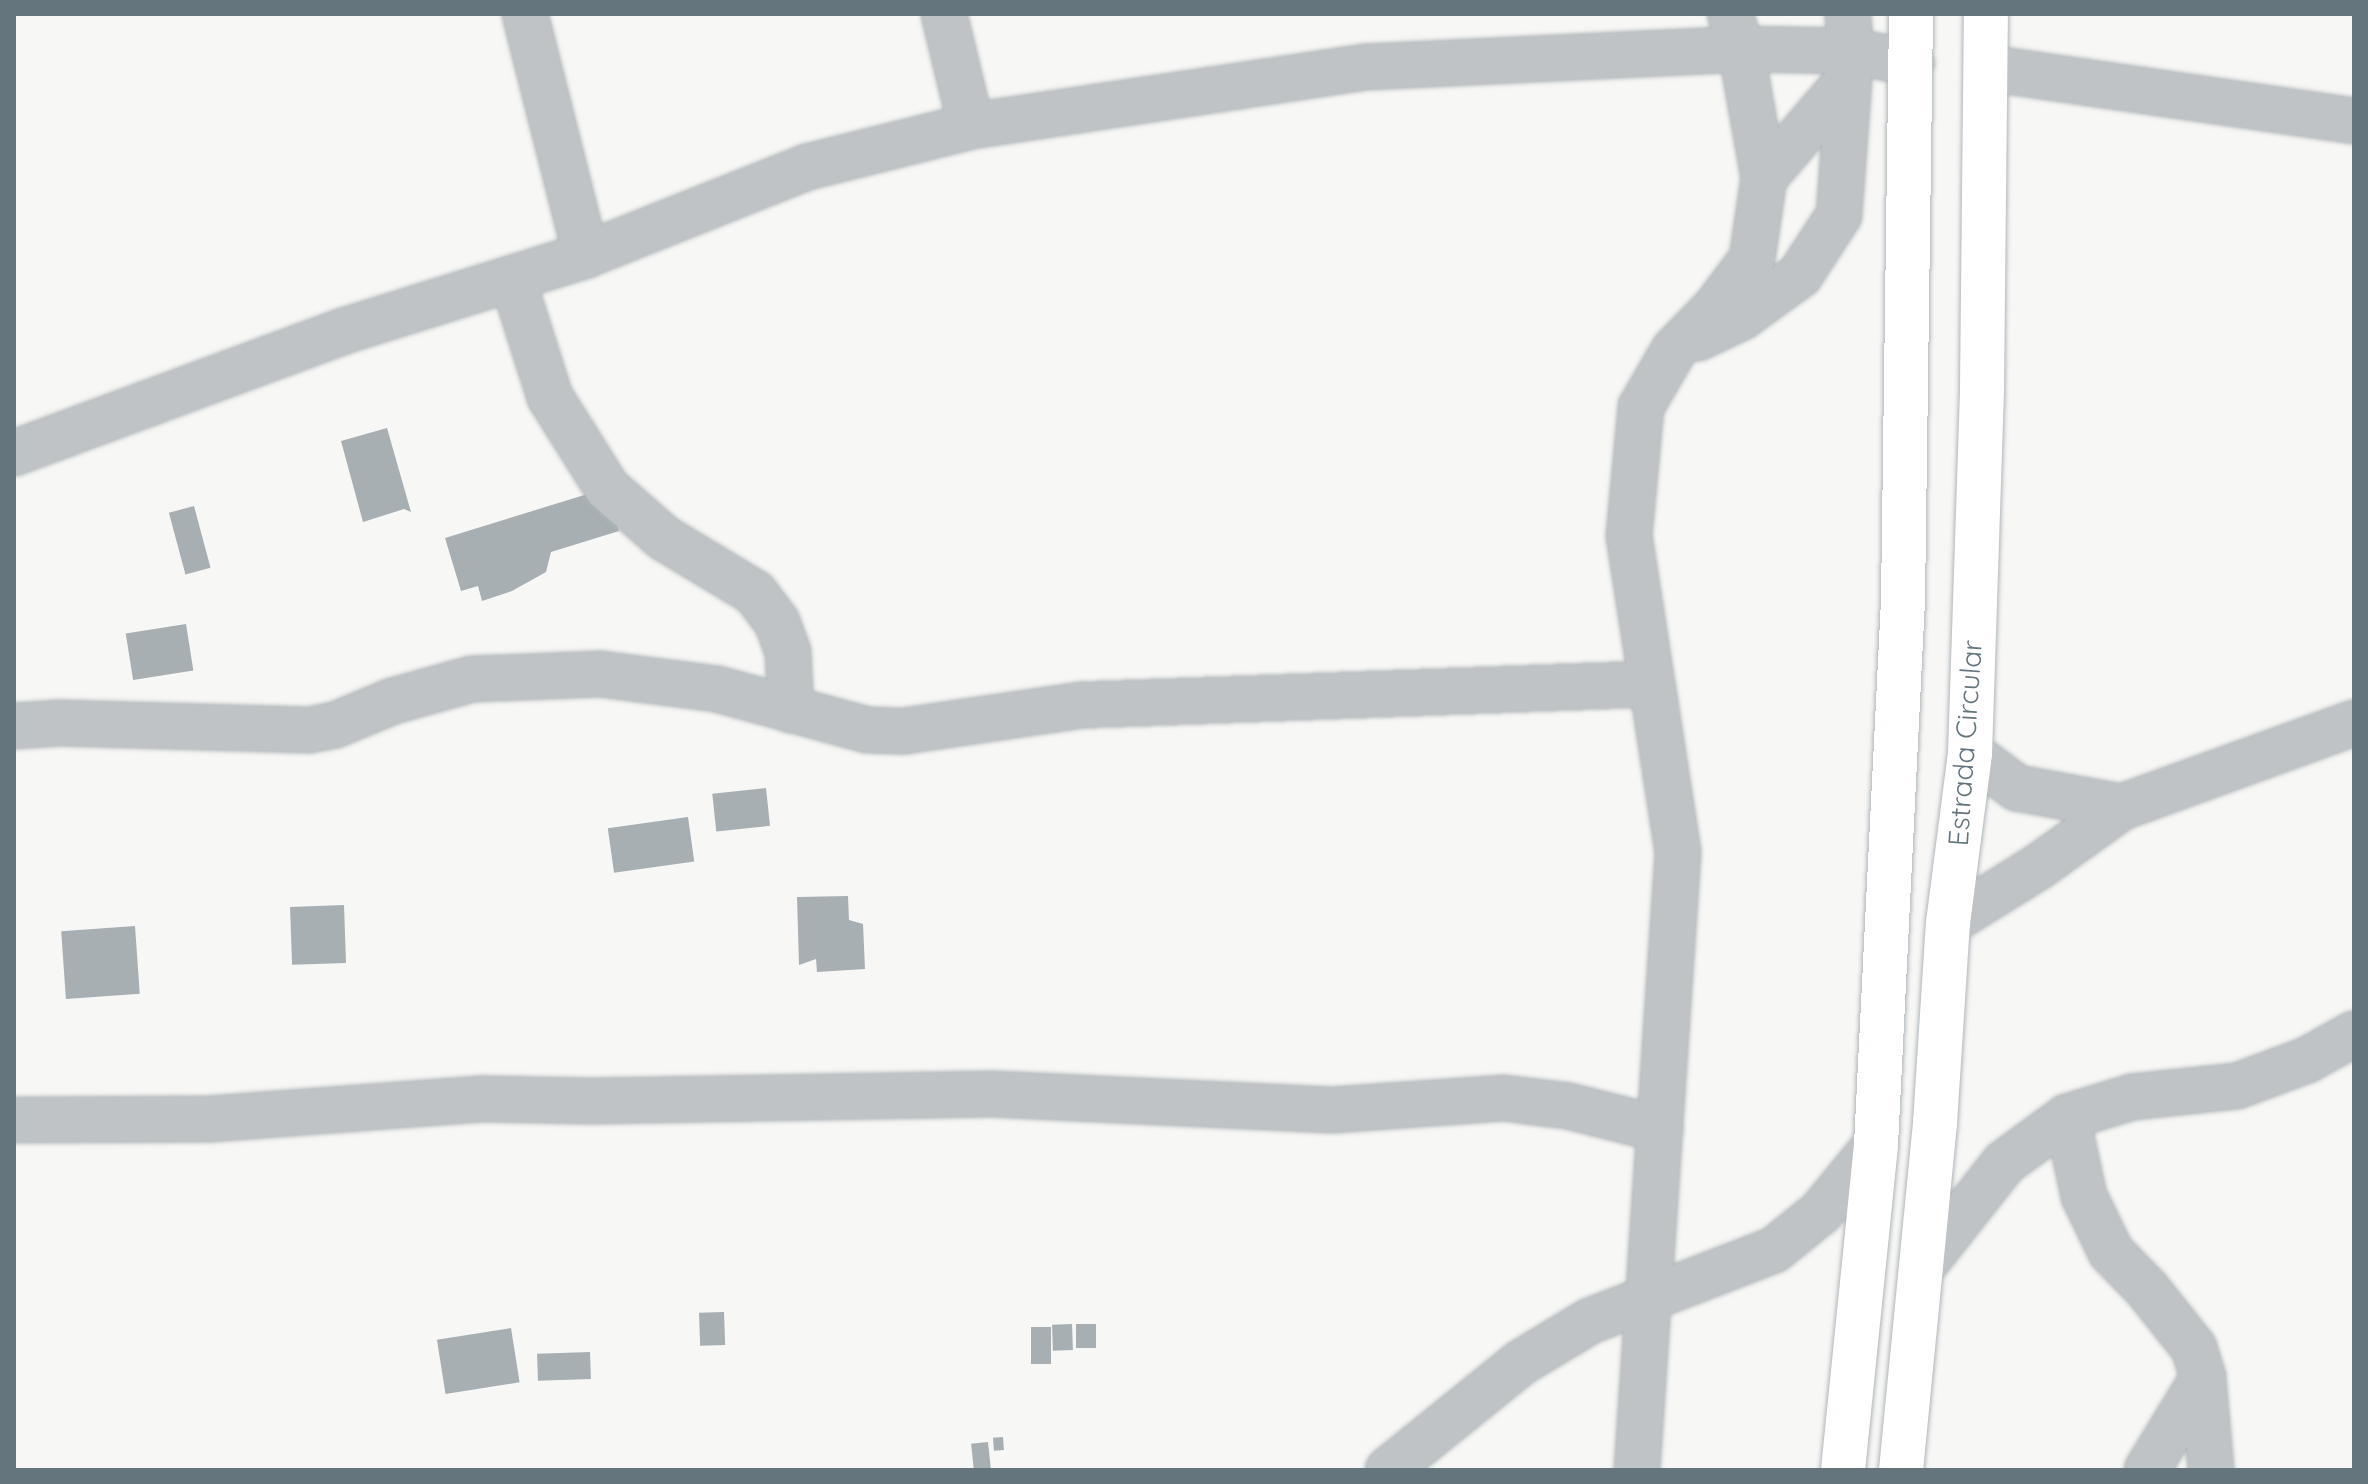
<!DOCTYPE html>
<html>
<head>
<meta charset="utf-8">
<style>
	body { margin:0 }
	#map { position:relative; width:2368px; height:1484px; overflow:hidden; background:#f7f7f5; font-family:Quicksand,sans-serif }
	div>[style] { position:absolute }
	.building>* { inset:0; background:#a7afb3; transform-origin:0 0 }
	.roads { filter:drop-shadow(0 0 2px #b0b6b9) drop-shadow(0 0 2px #b0b6b9) }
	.minor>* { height:44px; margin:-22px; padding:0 22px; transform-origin:22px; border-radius:22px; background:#bfc3c6 }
	.major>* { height:44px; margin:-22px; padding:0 22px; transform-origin:22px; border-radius:22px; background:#fff }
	span { translate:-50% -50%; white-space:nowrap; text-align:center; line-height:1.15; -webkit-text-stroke:8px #fff; paint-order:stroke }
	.street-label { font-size:28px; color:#65757d }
	.frame { position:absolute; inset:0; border:16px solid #65757d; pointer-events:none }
</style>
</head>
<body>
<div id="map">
	<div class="building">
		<div style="clip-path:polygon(387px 428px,411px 512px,404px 509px,363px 522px,341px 441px)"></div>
		<div style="clip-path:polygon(607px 488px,619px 531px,551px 552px,546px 572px,512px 591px,482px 601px,478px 586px,461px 591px,445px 538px)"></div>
		<div style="left:194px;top:506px;width:64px;height:26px;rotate:75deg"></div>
		<div style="left:186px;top:624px;width:47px;height:61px;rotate:81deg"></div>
		<div style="left:766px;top:788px;width:38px;height:54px;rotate:84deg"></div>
		<div style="left:688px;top:817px;width:45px;height:81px;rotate:82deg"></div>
		<div style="clip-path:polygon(848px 896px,849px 920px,863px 924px,865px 969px,817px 972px,816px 959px,799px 965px,797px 897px)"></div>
		<div style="left:344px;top:905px;width:58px;height:54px;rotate:88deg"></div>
		<div style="left:135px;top:926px;width:68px;height:74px;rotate:86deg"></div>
		<div style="left:724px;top:1312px;width:33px;height:25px;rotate:88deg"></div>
		<div style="left:1072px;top:1324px;width:26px;height:20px;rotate:88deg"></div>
		<div style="left:1076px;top:1324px;width:20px;height:24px"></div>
		<div style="left:1031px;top:1327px;width:20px;height:37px"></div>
		<div style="left:511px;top:1328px;width:55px;height:75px;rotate:81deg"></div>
		<div style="left:590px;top:1352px;width:27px;height:53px;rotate:88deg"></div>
		<div style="left:1003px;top:1437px;width:13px;height:10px;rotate:86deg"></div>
		<div style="left:988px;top:1442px;width:28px;height:17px;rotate:84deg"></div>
	</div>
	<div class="roads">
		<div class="minor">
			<div style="left:525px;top:14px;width:249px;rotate:75.8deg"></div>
			<div style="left:944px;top:14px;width:115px;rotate:76.4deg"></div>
			<div style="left:1987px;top:68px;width:371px;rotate:8.2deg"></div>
			<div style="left:1764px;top:178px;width:128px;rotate:-49.4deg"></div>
			<div style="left:513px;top:281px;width:122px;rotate:72.3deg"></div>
			<div style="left:550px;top:397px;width:107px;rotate:57.9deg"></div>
			<div style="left:607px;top:488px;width:76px;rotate:41.3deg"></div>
			<div style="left:664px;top:538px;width:106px;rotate:31.1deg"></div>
			<div style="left:755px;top:593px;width:36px;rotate:53deg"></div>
			<div style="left:777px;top:622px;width:32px;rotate:70deg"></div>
			<div style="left:788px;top:652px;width:58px;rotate:87deg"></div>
			<div style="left:1698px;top:338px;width:49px;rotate:-25.5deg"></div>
			<div style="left:1742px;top:317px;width:72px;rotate:-35.9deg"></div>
			<div style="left:1800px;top:275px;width:72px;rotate:-57deg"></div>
			<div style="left:1839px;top:215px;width:164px;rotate:-85.8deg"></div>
			<div style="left:1851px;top:51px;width:37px;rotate:-95deg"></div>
			<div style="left:14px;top:453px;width:352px;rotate:-20.3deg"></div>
			<div style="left:344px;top:331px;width:254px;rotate:-17.4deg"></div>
			<div style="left:586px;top:255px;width:238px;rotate:-21.7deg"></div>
			<div style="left:807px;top:167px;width:169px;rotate:-14deg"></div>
			<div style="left:971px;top:126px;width:399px;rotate:-8.5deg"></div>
			<div style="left:1366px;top:67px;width:375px;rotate:-2.7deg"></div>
			<div style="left:1741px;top:49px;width:110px;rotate:1deg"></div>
			<div style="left:1851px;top:51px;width:62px;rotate:11.1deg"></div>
			<div style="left:14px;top:726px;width:46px;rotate:-3.7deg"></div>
			<div style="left:60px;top:723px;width:249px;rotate:1.6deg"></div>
			<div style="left:309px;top:730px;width:26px;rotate:-11deg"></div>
			<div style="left:335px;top:725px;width:63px;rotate:-22.5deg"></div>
			<div style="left:393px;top:701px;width:82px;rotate:-15.6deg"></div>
			<div style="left:472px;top:679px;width:128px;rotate:-2.2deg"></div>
			<div style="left:600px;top:674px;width:118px;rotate:7.3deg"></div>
			<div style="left:717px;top:689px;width:156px;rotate:15.2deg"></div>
			<div style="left:868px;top:730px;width:36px;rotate:2deg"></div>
			<div style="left:904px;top:731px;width:181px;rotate:-8.3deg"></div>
			<div style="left:1083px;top:705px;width:567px;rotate:-2.12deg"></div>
			<div style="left:1970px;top:753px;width:59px;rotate:36.7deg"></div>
			<div style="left:2017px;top:788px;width:107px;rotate:10.3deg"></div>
			<div style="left:1948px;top:923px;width:106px;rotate:-31.9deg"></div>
			<div style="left:2038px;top:867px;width:103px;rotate:-35.5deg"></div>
			<div style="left:2122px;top:807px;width:247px;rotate:-19.9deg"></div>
			<div style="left:2067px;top:1117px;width:81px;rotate:77.9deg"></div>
			<div style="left:2084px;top:1196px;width:62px;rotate:64.3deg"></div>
			<div style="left:2111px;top:1252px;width:52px;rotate:45.8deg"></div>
			<div style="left:2147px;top:1289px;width:75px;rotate:51.5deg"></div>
			<div style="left:2194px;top:1348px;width:31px;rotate:73deg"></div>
			<div style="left:2203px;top:1378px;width:92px;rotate:85deg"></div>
			<div style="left:14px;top:1120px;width:195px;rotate:-0.3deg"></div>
			<div style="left:209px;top:1119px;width:276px;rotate:-4.2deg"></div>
			<div style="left:484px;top:1099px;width:109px;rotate:1.1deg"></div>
			<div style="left:593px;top:1101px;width:399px;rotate:-1deg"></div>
			<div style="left:992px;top:1094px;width:340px;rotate:2.7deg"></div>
			<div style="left:1332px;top:1110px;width:171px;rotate:-4deg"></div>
			<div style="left:1503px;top:1098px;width:65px;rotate:7deg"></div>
			<div style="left:1568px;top:1106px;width:95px;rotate:14deg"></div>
			<div style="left:1922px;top:1267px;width:132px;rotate:-51.7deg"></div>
			<div style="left:2004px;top:1163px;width:78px;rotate:-36.1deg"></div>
			<div style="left:2067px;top:1117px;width:68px;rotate:-17.1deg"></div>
			<div style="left:2132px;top:1097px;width:106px;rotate:-6deg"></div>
			<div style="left:2237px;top:1086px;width:75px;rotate:-20.4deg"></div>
			<div style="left:2307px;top:1060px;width:54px;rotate:-29deg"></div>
			<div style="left:1388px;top:1470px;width:172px;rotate:-38.9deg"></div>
			<div style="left:1522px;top:1362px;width:79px;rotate:-31.1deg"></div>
			<div style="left:1590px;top:1321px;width:197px;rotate:-21.1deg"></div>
			<div style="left:1774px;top:1250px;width:60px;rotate:-39deg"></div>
			<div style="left:1821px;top:1212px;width:87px;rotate:-50.6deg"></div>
			<div style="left:1637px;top:1470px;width:619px;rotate:-86.2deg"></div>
			<div style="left:1678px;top:852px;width:320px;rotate:-98.8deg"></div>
			<div style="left:1629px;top:536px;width:130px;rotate:-84.7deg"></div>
			<div style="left:1641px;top:407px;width:66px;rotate:-59.9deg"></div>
			<div style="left:1674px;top:350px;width:60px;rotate:-45.7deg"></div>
			<div style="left:1716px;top:307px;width:60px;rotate:-53.1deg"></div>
			<div style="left:1752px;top:259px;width:82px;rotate:-81.6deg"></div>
			<div style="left:1764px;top:178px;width:131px;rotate:-100.1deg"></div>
			<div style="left:1741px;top:49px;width:37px;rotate:-107deg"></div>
			<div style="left:2147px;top:1470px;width:108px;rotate:-58.7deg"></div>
		</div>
		<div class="major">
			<div style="left:1843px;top:1470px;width:327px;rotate:-84.2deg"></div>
			<div style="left:1876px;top:1145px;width:545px;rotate:-87.16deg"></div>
			<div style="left:1903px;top:601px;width:587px;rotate:-89.22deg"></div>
			<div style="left:1901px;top:1470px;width:349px;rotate:-84.4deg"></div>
			<div style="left:1935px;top:1123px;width:200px;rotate:-86.3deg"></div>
			<div style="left:1948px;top:923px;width:171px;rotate:-82.6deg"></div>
			<div style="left:1970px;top:753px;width:366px;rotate:-88.1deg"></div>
			<div style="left:1982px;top:387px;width:373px;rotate:-89.4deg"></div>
		</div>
	</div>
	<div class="street-label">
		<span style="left:1965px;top:743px;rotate:-86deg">Estrada Circular</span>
	</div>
	<div class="frame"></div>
</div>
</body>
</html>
